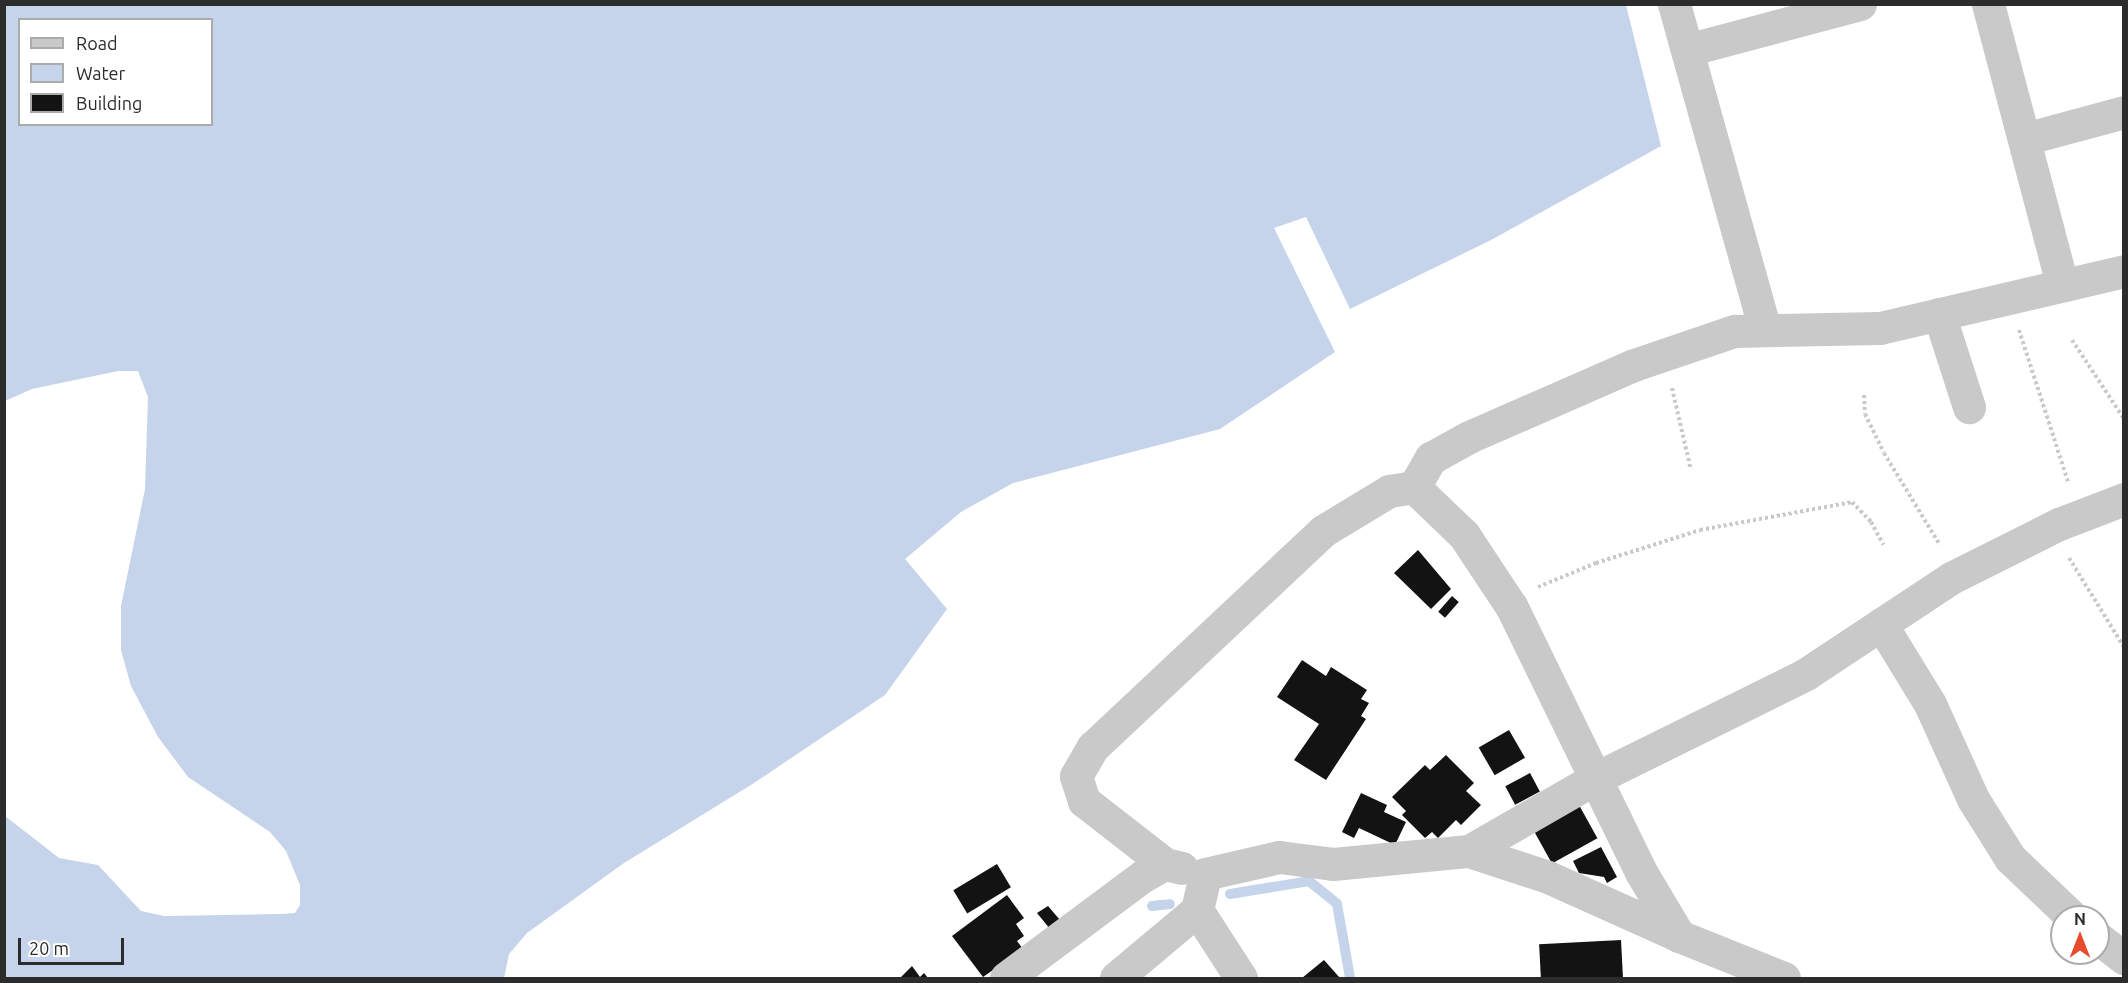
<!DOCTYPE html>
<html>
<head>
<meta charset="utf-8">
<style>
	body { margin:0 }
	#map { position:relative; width:2128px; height:983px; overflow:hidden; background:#fff; font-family:Ubuntu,sans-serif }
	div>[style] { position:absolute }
	.water>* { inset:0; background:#c5d3eb }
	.stream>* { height:10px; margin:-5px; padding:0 5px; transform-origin:5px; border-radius:5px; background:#c5d3eb }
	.building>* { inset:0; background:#131313; transform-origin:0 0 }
	.path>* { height:4px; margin-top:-2px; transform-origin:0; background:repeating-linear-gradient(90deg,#c9c9c9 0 3px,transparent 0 6px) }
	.street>* { height:33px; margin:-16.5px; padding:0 16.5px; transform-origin:16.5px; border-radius:16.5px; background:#c9c9c9 }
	span { translate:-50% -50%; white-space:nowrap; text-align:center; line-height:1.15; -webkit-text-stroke:6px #fff; paint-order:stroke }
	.frame { position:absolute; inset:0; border:6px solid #2c2c2c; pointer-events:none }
	.legend { position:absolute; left:18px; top:18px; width:195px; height:108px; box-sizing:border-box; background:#fff; border:2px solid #ababab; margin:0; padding:8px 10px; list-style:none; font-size:18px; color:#2c2c2c }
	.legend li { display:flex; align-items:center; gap:12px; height:30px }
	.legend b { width:30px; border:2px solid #ababab }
	.north { position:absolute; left:2050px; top:905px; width:60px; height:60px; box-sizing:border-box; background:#fff; border:2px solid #ababab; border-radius:50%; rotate:0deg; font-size:16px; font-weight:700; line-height:24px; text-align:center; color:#2c2c2c }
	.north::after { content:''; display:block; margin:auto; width:21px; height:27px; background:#e64b2c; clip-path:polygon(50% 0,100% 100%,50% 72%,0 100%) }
	.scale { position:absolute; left:18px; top:938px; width:106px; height:27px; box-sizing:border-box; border:3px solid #2c2c2c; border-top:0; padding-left:8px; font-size:18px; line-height:21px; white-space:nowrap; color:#2c2c2c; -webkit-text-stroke:4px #fff; paint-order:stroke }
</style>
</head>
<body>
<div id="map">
	<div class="water">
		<div style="clip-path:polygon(evenodd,5px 4px,1626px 5px,1661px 146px,1491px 240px,1350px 309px,1306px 217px,1274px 228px,1335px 352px,1220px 429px,1013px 483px,961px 512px,905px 559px,947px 609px,885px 695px,754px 783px,624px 863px,527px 933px,509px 954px,504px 978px,5px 978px,5px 816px,59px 858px,98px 865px,141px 911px,164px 916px,280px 914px,295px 913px,300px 905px,300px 885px,286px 851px,270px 832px,188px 777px,158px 737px,131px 686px,121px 650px,121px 606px,145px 489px,148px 397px,138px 371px,118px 371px,32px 389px,5px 401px,5px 4px,20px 20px,212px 20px,212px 124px,20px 124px,20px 20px)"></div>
	</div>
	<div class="stream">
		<div style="left:1230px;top:894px;width:80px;rotate:-9.3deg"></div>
		<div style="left:1309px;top:881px;width:36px;rotate:39deg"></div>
		<div style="left:1337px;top:904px;width:75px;rotate:80deg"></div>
		<div style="left:1152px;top:906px;width:18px;rotate:-6deg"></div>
	</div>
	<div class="building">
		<div style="clip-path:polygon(1418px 550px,1451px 589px,1431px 609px,1394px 573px)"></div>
		<div style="left:1452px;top:596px;width:9px;height:21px;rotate:41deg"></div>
		<div style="clip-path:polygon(1302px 660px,1326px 676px,1331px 667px,1367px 690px,1361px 699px,1369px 703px,1361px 716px,1366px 719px,1326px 780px,1294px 760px,1319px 724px,1277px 697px)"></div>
		<div style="left:1509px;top:730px;width:32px;height:35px;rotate:60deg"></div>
		<div style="clip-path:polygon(1446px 755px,1474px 783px,1466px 791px,1481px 805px,1461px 825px,1456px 820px,1438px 838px,1432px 832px,1425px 838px,1402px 815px,1406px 811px,1392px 797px,1425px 765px,1430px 770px)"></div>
		<div style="left:1530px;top:773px;width:21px;height:28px;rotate:62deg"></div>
		<div style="clip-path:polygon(1361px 793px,1387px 805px,1384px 812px,1406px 822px,1395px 845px,1359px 828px,1354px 838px,1342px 832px)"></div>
		<div style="left:1579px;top:805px;width:38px;height:52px;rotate:61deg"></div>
		<div style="clip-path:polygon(1601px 847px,1617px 877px,1607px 883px,1604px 877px,1579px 873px,1573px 861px)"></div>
		<div style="left:997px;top:864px;width:27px;height:51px;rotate:59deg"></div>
		<div style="clip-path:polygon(1007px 895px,1024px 918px,1016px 924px,1024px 936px,1017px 941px,1023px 949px,983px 977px,952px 936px)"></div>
		<div style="clip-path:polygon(1048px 906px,1060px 920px,1050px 929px,1037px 913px)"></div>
		<div style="left:1621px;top:940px;width:38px;height:82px;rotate:87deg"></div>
		<div style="clip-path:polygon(1324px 960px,1340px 978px,1302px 978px)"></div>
		<div style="clip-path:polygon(912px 966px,920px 977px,924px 973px,928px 978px,900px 978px)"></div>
	</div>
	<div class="path">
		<div style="left:2019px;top:330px;width:160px;rotate:72.1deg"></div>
		<div style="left:2072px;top:340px;width:95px;rotate:56.6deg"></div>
		<div style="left:1672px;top:388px;width:84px;rotate:77deg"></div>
		<div style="left:1864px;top:395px;width:19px;rotate:87deg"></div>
		<div style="left:1865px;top:414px;width:43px;rotate:64deg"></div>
		<div style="left:1884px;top:453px;width:108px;rotate:58.7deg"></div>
		<div style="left:2069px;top:558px;width:105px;rotate:58.3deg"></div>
		<div style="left:1538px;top:587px;width:63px;rotate:-22.5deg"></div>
		<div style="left:1596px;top:563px;width:109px;rotate:-17.6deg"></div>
		<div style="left:1700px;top:530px;width:155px;rotate:-10.4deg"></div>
		<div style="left:1852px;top:502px;width:28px;rotate:46deg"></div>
		<div style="left:1871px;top:522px;width:26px;rotate:61deg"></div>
	</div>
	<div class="street">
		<div style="left:1674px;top:4px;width:338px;rotate:74.4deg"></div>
		<div style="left:1988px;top:4px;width:291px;rotate:75.2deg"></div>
		<div style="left:1687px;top:50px;width:179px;rotate:-14.9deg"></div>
		<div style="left:2024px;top:139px;width:104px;rotate:-15.1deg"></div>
		<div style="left:1939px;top:314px;width:98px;rotate:72.1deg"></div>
		<div style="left:1881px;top:624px;width:94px;rotate:58.5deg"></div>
		<div style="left:1930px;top:704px;width:104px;rotate:65.6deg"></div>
		<div style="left:1973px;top:799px;width:70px;rotate:57.9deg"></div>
		<div style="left:2010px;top:858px;width:86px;rotate:43.6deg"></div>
		<div style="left:1469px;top:851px;width:146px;rotate:-29.9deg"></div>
		<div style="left:1596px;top:778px;width:234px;rotate:-26.3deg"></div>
		<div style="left:1806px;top:674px;width:174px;rotate:-33.5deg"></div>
		<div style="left:1951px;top:578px;width:121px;rotate:-26.6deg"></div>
		<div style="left:2059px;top:524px;width:70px;rotate:-21deg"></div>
		<div style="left:1165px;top:864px;width:103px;rotate:-142.1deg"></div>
		<div style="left:1084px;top:801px;width:26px;rotate:-108deg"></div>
		<div style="left:1076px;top:776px;width:34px;rotate:-60deg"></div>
		<div style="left:1093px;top:747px;width:316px;rotate:-43.2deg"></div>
		<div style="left:1323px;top:531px;width:77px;rotate:-31.2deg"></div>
		<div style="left:1389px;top:491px;width:25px;rotate:-9deg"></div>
		<div style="left:1197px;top:910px;width:81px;rotate:57.1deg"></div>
		<div style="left:2098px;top:938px;width:33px;rotate:38deg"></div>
		<div style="left:1006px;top:978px;width:171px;rotate:-36.7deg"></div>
		<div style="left:1143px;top:876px;width:25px;rotate:-29deg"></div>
		<div style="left:1165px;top:864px;width:17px;rotate:13deg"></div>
		<div style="left:1116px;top:978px;width:106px;rotate:-40deg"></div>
		<div style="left:1197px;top:910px;width:37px;rotate:-77deg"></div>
		<div style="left:1205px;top:874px;width:76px;rotate:-12.9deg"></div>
		<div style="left:1279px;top:857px;width:54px;rotate:7.4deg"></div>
		<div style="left:1333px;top:864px;width:137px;rotate:-5.5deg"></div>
		<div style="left:1469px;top:851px;width:83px;rotate:18.2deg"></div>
		<div style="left:1548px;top:877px;width:144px;rotate:24.2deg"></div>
		<div style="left:1784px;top:978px;width:113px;rotate:-158.2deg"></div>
		<div style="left:1679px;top:936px;width:74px;rotate:-120.7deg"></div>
		<div style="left:1641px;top:872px;width:296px;rotate:-116deg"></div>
		<div style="left:1511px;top:606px;width:85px;rotate:-123.5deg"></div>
		<div style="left:1464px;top:535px;width:69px;rotate:-136.2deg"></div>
		<div style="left:1414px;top:487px;width:34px;rotate:-60deg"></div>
		<div style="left:1431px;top:458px;width:43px;rotate:-28.9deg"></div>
		<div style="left:1469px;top:437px;width:180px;rotate:-23.6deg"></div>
		<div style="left:1634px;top:365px;width:106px;rotate:-18.8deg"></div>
		<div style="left:1734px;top:331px;width:146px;rotate:-1.2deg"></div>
		<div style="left:1880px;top:328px;width:251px;rotate:-13.1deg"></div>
	</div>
	<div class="frame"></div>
	<ul class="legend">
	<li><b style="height:8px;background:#c9c9c9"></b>Road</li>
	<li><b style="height:16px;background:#c5d3eb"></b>Water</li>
	<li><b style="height:16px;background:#131313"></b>Building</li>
	</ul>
	<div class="north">N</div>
	<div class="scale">20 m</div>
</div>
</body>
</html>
